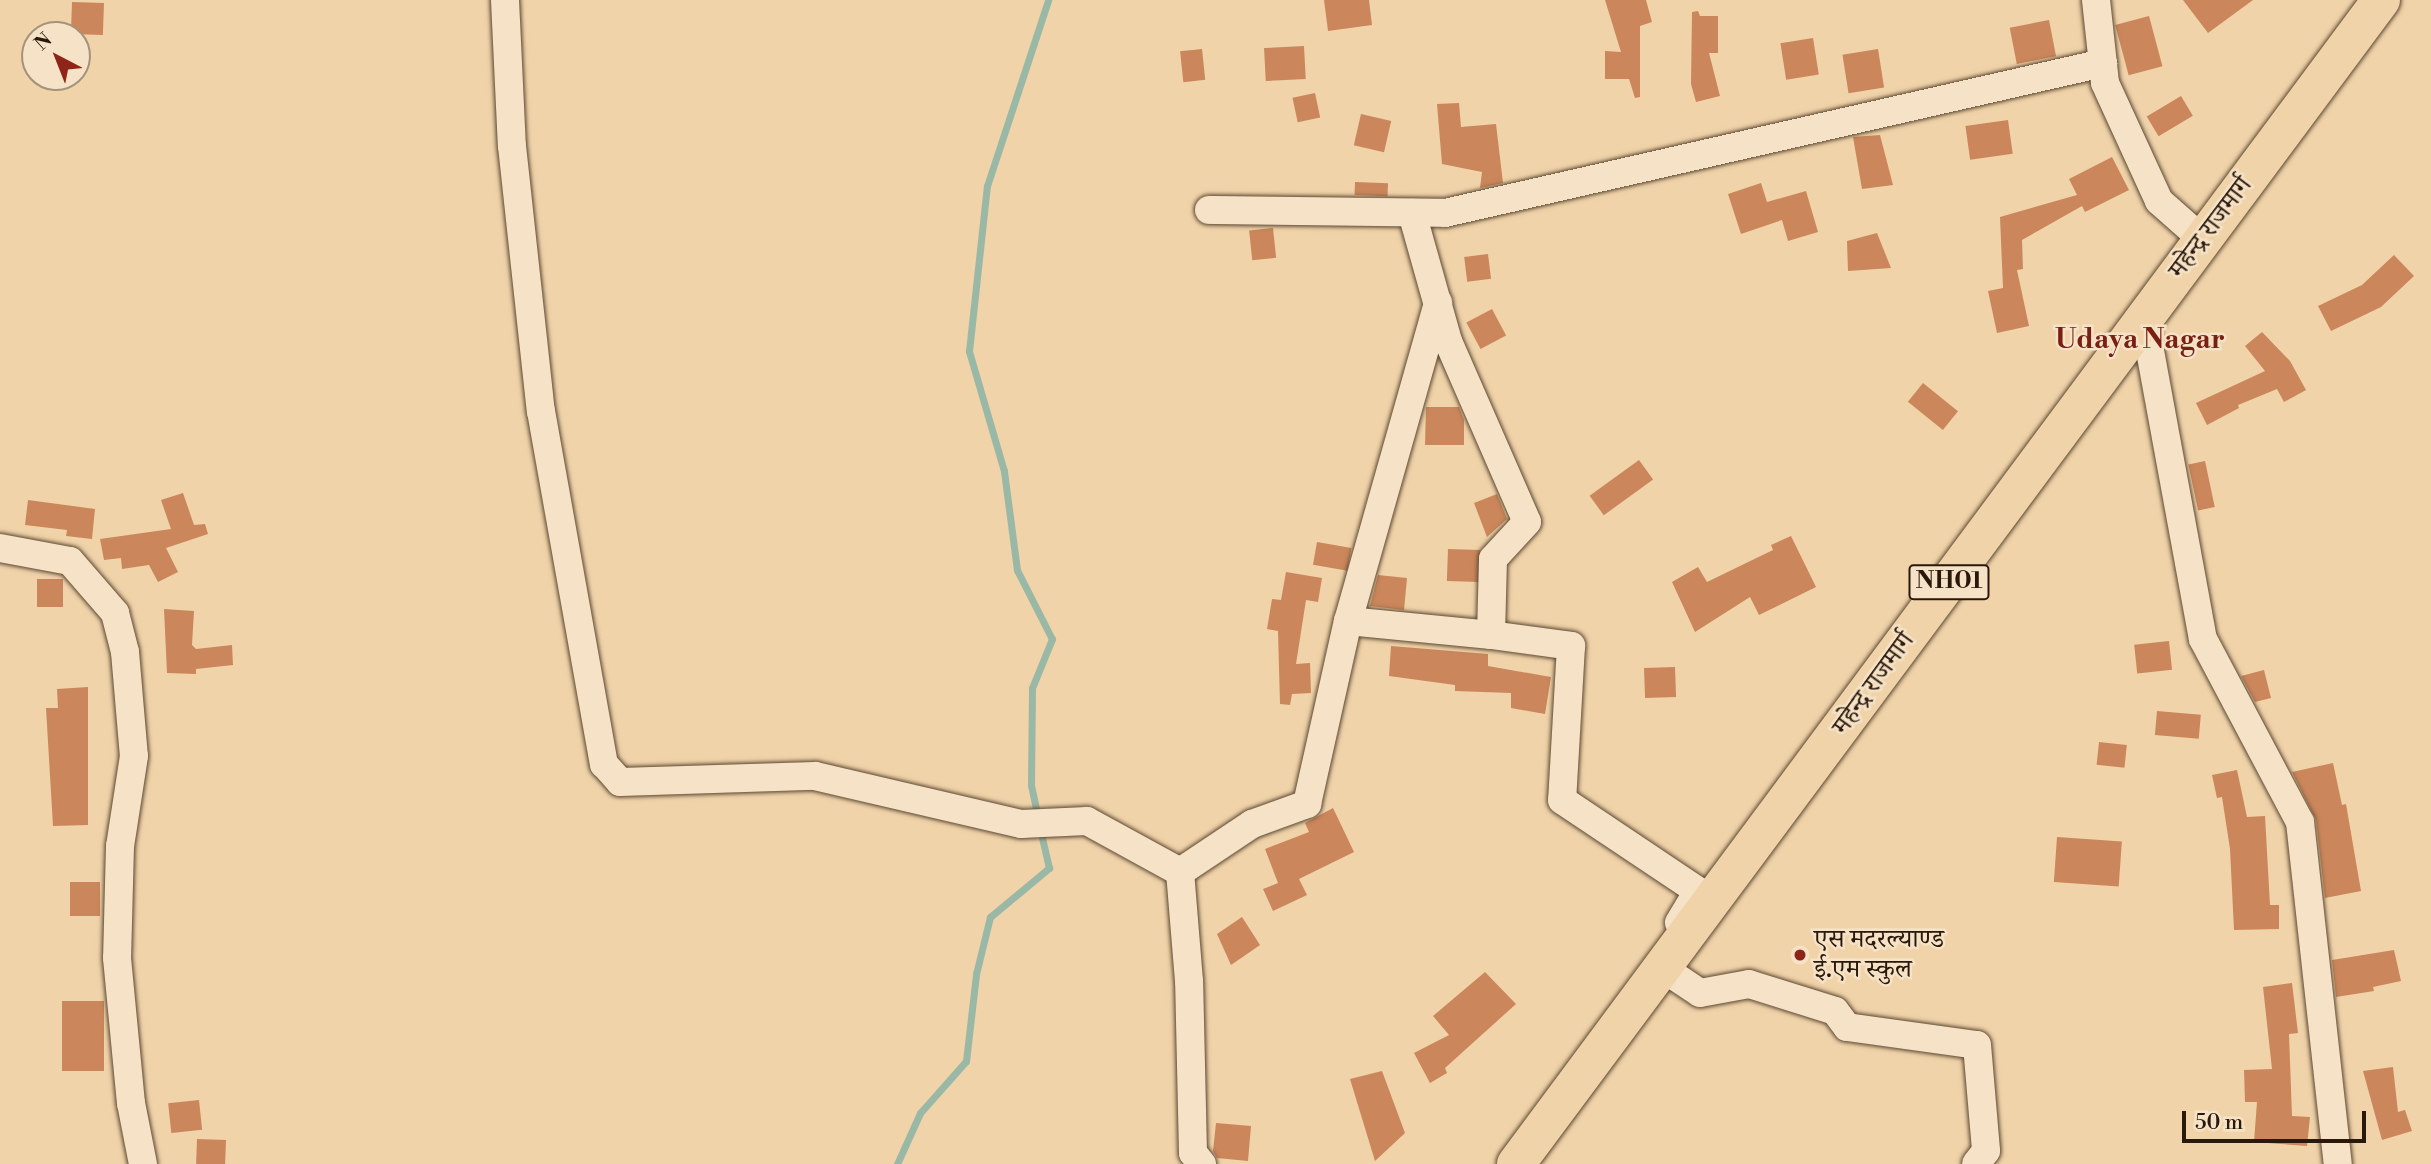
<!DOCTYPE html>
<html>
<head>
<meta charset="utf-8">
<style>
	body { margin:0 }
	#map { position:relative; width:2431px; height:1164px; overflow:hidden; background:#f0d3a9; font-family:"Libre Bodoni","Noto Serif Devanagari",serif }
	div>[style] { position:absolute }
	.stream>* { height:7px; margin:-3.5px; padding:0 3.5px; transform-origin:3.5px; border-radius:3.5px; background:#9ab8a6 }
	.building>* { inset:0; background:#cb865b; transform-origin:0 0 }
	.roads { filter:drop-shadow(0 0 2px #5c4832) drop-shadow(0 0 2px #5c4832) }
	.minor>* { height:28px; margin:-14px; padding:0 14px; transform-origin:14px; border-radius:14px; background:#f5e2c7 }
	.highway>* { height:38px; margin:-19px; padding:0 19px; transform-origin:19px; border-radius:19px; background:#f0d3a9 }
	.dots>* { width:19px; height:19px; translate:-50% -50%; box-sizing:border-box; border:4px solid #f5e2c7; border-radius:50% }
	span { translate:-50% -50%; white-space:nowrap; text-align:center; line-height:1.15; -webkit-text-stroke:5px #f5e2c7; paint-order:stroke }
	.shield-label span { padding:2px 5px; background:#f5e2c7; border:2px solid; border-radius:5px; -webkit-text-stroke-width:0 }
	.shield-label { font-size:24px; color:#2a190b; font-weight:700 }
	.street-label { font-size:26px; color:#2a190b }
	.poi-label { font-size:26px; color:#2a190b }
	.left { translate:0 -50%; text-align:left }
	.neighbourhood-label { font-size:28px; color:#7a1f14; font-weight:700 }
	.north { position:absolute; left:21px; top:21px; width:70px; height:70px; box-sizing:border-box; background:#f5e2c7; border:2px solid #a4927c; border-radius:50%; rotate:318deg; font-size:19px; font-weight:700; line-height:28px; text-align:center; color:#2a190b }
	.north::after { content:''; display:block; margin:auto; width:24px; height:32px; background:#8f2418; clip-path:polygon(50% 0,100% 100%,50% 72%,0 100%) }
	.scale { position:absolute; left:2182px; top:1111px; width:184px; height:32px; box-sizing:border-box; border:4px solid #2a190b; border-top:0; padding-left:9px; font-size:21px; line-height:24px; white-space:nowrap; color:#2a190b; -webkit-text-stroke:5px #f5e2c7; paint-order:stroke }
</style>
</head>
<body>
<div id="map">
	<div class="stream">
		<div style="left:1038px;top:818px;width:34px;rotate:-102deg"></div>
		<div style="left:1031px;top:785px;width:97px;rotate:-89.4deg"></div>
		<div style="left:1032px;top:688px;width:53px;rotate:-67.8deg"></div>
		<div style="left:1052px;top:639px;width:77px;rotate:-116.9deg"></div>
		<div style="left:1017px;top:570px;width:100px;rotate:-97.5deg"></div>
		<div style="left:1004px;top:471px;width:125px;rotate:-106.3deg"></div>
		<div style="left:969px;top:351px;width:166px;rotate:-83.8deg"></div>
		<div style="left:987px;top:186px;width:196px;rotate:-71.8deg"></div>
		<div style="left:897px;top:1164px;width:56px;rotate:-65.7deg"></div>
		<div style="left:920px;top:1113px;width:69px;rotate:-48.5deg"></div>
		<div style="left:966px;top:1061px;width:88px;rotate:-83.4deg"></div>
		<div style="left:976px;top:974px;width:59px;rotate:-76.2deg"></div>
		<div style="left:990px;top:917px;width:77px;rotate:-39.7deg"></div>
		<div style="left:1049px;top:868px;width:40px;rotate:-103deg"></div>
	</div>
	<div class="building">
		<div style="clip-path:polygon(1324px 0,1369px 0,1372px 25px,1328px 31px)"></div>
		<div style="clip-path:polygon(1605px 0,1646px 0,1652px 22px,1640px 26px,1640px 97px,1635px 98px,1629px 79px,1605px 79px,1605px 51px,1621px 52px)"></div>
		<div style="clip-path:polygon(2183px 0,2253px 0,2208px 33px)"></div>
		<div style="left:72px;top:2px;width:32px;height:32px;rotate:2deg"></div>
		<div style="clip-path:polygon(1698px 11px,1700px 16px,1718px 16px,1718px 53px,1709px 53px,1720px 96px,1696px 102px,1691px 84px,1692px 12px)"></div>
		<div style="left:2149px;top:16px;width:52px;height:35px;rotate:75deg"></div>
		<div style="left:2049px;top:20px;width:37px;height:40px;rotate:79deg"></div>
		<div style="left:1813px;top:38px;width:37px;height:33px;rotate:81deg"></div>
		<div style="left:1304px;top:46px;width:33px;height:40px;rotate:87deg"></div>
		<div style="left:1202px;top:49px;width:31px;height:22px;rotate:84deg"></div>
		<div style="left:1878px;top:49px;width:39px;height:36px;rotate:81deg"></div>
		<div style="left:1315px;top:93px;width:25px;height:23px;rotate:78deg"></div>
		<div style="left:2181px;top:96px;width:23px;height:40px;rotate:59deg"></div>
		<div style="clip-path:polygon(1459px 103px,1461px 127px,1496px 124px,1503px 183px,1480px 188px,1482px 172px,1442px 164px,1437px 104px)"></div>
		<div style="left:1361px;top:114px;width:31px;height:32px;rotate:13deg"></div>
		<div style="left:2008px;top:120px;width:34px;height:43px;rotate:82deg"></div>
		<div style="clip-path:polygon(1880px 135px,1893px 185px,1862px 189px,1853px 137px)"></div>
		<div style="clip-path:polygon(2112px 157px,2129px 190px,2085px 212px,2082px 206px,2022px 240px,2023px 269px,2017px 270px,2029px 326px,1997px 333px,1988px 291px,2003px 288px,2000px 217px,2077px 195px,2069px 179px)"></div>
		<div style="left:1355px;top:182px;width:33px;height:13px;rotate:2deg"></div>
		<div style="clip-path:polygon(1761px 183px,1767px 202px,1806px 191px,1818px 232px,1788px 241px,1782px 220px,1741px 234px,1728px 194px)"></div>
		<div style="left:1273px;top:228px;width:30px;height:24px;rotate:84deg"></div>
		<div style="clip-path:polygon(1877px 233px,1891px 268px,1848px 271px,1847px 241px)"></div>
		<div style="left:1488px;top:254px;width:25px;height:24px;rotate:83deg"></div>
		<div style="clip-path:polygon(2394px 255px,2414px 276px,2381px 307px,2331px 331px,2318px 306px,2362px 285px)"></div>
		<div style="left:1492px;top:309px;width:30px;height:29px;rotate:62deg"></div>
		<div style="clip-path:polygon(2262px 332px,2290px 361px,2306px 390px,2284px 402px,2277px 389px,2238px 405px,2239px 408px,2207px 425px,2196px 403px,2265px 371px,2245px 346px)"></div>
		<div style="left:1923px;top:383px;width:45px;height:24px;rotate:39deg"></div>
		<div style="clip-path:polygon(1426px 407px,1459px 407px,1464px 420px,1464px 445px,1425px 445px)"></div>
		<div style="left:1639px;top:460px;width:24px;height:61px;rotate:54deg"></div>
		<div style="left:2205px;top:461px;width:47px;height:17px;rotate:78deg"></div>
		<div style="clip-path:polygon(183px 493px,194px 525px,205px 524px,208px 534px,166px 548px,178px 572px,158px 582px,149px 565px,122px 569px,121px 558px,104px 560px,100px 539px,171px 529px,161px 500px)"></div>
		<div style="clip-path:polygon(1497px 494px,1507px 519px,1487px 537px,1474px 503px)"></div>
		<div style="clip-path:polygon(28px 500px,95px 509px,92px 539px,66px 536px,67px 530px,25px 525px)"></div>
		<div style="clip-path:polygon(1791px 536px,1816px 587px,1759px 615px,1750px 597px,1695px 632px,1672px 582px,1698px 567px,1707px 582px,1773px 550px,1771px 545px)"></div>
		<div style="left:1317px;top:542px;width:35px;height:23px;rotate:10deg"></div>
		<div style="left:1448px;top:549px;width:32px;height:32px;rotate:2deg"></div>
		<div style="clip-path:polygon(1286px 572px,1322px 578px,1318px 602px,1306px 600px,1296px 664px,1310px 663px,1311px 693px,1292px 694px,1290px 705px,1280px 704px,1278px 631px,1267px 629px,1272px 599px,1281px 600px)"></div>
		<div style="clip-path:polygon(1378px 575px,1407px 578px,1404px 610px,1370px 606px)"></div>
		<div style="left:63px;top:579px;width:28px;height:26px;rotate:90deg"></div>
		<div style="clip-path:polygon(164px 609px,194px 611px,192px 645px,196px 649px,232px 645px,233px 665px,196px 669px,196px 674px,167px 673px)"></div>
		<div style="left:2169px;top:641px;width:29px;height:35px;rotate:84deg"></div>
		<div style="clip-path:polygon(1391px 646px,1488px 654px,1488px 666px,1551px 677px,1545px 714px,1511px 708px,1511px 693px,1455px 691px,1455px 685px,1389px 676px)"></div>
		<div style="left:1675px;top:667px;width:30px;height:31px;rotate:88deg"></div>
		<div style="clip-path:polygon(2264px 670px,2271px 698px,2255px 702px,2241px 676px)"></div>
		<div style="clip-path:polygon(88px 687px,88px 825px,53px 826px,46px 708px,58px 708px,57px 689px)"></div>
		<div style="left:2157px;top:711px;width:44px;height:24px;rotate:5deg"></div>
		<div style="left:2099px;top:742px;width:28px;height:23px;rotate:6deg"></div>
		<div style="clip-path:polygon(2333px 763px,2342px 805px,2346px 804px,2361px 891px,2325px 898px,2316px 820px,2292px 772px)"></div>
		<div style="clip-path:polygon(2237px 770px,2247px 817px,2265px 816px,2270px 905px,2279px 905px,2279px 929px,2234px 930px,2230px 849px,2222px 797px,2217px 798px,2212px 775px)"></div>
		<div style="clip-path:polygon(1333px 808px,1354px 852px,1299px 879px,1307px 895px,1273px 911px,1263px 889px,1278px 883px,1265px 849px,1309px 832px,1305px 823px)"></div>
		<div style="left:2057px;top:837px;width:65px;height:45px;rotate:4deg"></div>
		<div style="left:70px;top:882px;width:30px;height:34px"></div>
		<div style="clip-path:polygon(1242px 917px,1260px 945px,1231px 965px,1217px 934px)"></div>
		<div style="clip-path:polygon(2394px 950px,2401px 981px,2373px 987px,2374px 991px,2336px 997px,2332px 960px)"></div>
		<div style="clip-path:polygon(1485px 972px,1516px 1004px,1445px 1068px,1447px 1073px,1430px 1083px,1414px 1053px,1449px 1035px,1433px 1016px)"></div>
		<div style="clip-path:polygon(2292px 983px,2298px 1033px,2289px 1034px,2292px 1116px,2310px 1117px,2307px 1146px,2254px 1142px,2257px 1102px,2245px 1102px,2244px 1070px,2272px 1069px,2263px 987px)"></div>
		<div style="left:62px;top:1001px;width:42px;height:70px"></div>
		<div style="clip-path:polygon(2393px 1067px,2398px 1112px,2405px 1110px,2412px 1131px,2382px 1140px,2363px 1071px)"></div>
		<div style="clip-path:polygon(1382px 1071px,1405px 1133px,1375px 1161px,1350px 1079px)"></div>
		<div style="left:199px;top:1100px;width:30px;height:31px;rotate:84deg"></div>
		<div style="clip-path:polygon(1216px 1123px,1251px 1126px,1248px 1161px,1217px 1158px,1213px 1151px)"></div>
		<div style="left:197px;top:1139px;width:29px;height:25px;rotate:2deg"></div>
	</div>
	<div class="roads">
		<div class="minor">
			<div style="left:505px;top:0;width:146px;rotate:87.3deg"></div>
			<div style="left:512px;top:146px;width:267px;rotate:83.8deg"></div>
			<div style="left:541px;top:411px;width:359px;rotate:79.9deg"></div>
			<div style="left:604px;top:764px;width:24px;rotate:48deg"></div>
			<div style="left:620px;top:782px;width:195px;rotate:-1.8deg"></div>
			<div style="left:815px;top:776px;width:212px;rotate:13.1deg"></div>
			<div style="left:1021px;top:824px;width:66px;rotate:-2.6deg"></div>
			<div style="left:1087px;top:821px;width:106px;rotate:28.7deg"></div>
			<div style="left:2096px;top:0;width:83px;rotate:83.8deg"></div>
			<div style="left:2105px;top:83px;width:130px;rotate:65.4deg"></div>
			<div style="left:2159px;top:201px;width:57px;rotate:41.5deg"></div>
			<div style="left:1209px;top:210px;width:236px;rotate:0.7deg"></div>
			<div style="left:1445px;top:213px;width:675px;rotate:-12.84deg"></div>
			<div style="left:1412px;top:213px;width:133px;rotate:74.3deg"></div>
			<div style="left:1448px;top:341px;width:197px;rotate:66.4deg"></div>
			<div style="left:1527px;top:522px;width:50px;rotate:132.6deg"></div>
			<div style="left:1493px;top:559px;width:76px;rotate:91.5deg"></div>
			<div style="left:1491px;top:635px;width:81px;rotate:7.8deg"></div>
			<div style="left:1571px;top:646px;width:154px;rotate:93.3deg"></div>
			<div style="left:1562px;top:800px;width:164px;rotate:33.8deg"></div>
			<div style="left:1698px;top:891px;width:37px;rotate:121deg"></div>
			<div style="left:2144px;top:318px;width:326px;rotate:79.6deg"></div>
			<div style="left:2203px;top:639px;width:207px;rotate:62.1deg"></div>
			<div style="left:2300px;top:822px;width:344px;rotate:83.7deg"></div>
			<div style="left:0;top:548px;width:71px;rotate:10.5deg"></div>
			<div style="left:70px;top:561px;width:69px;rotate:49.1deg"></div>
			<div style="left:115px;top:613px;width:40px;rotate:75.6deg"></div>
			<div style="left:125px;top:652px;width:104px;rotate:85.1deg"></div>
			<div style="left:134px;top:756px;width:91px;rotate:98.8deg"></div>
			<div style="left:120px;top:846px;width:112px;rotate:91.5deg"></div>
			<div style="left:117px;top:958px;width:146px;rotate:84.5deg"></div>
			<div style="left:131px;top:1103px;width:62px;rotate:78.9deg"></div>
			<div style="left:1348px;top:621px;width:144px;rotate:5.6deg"></div>
			<div style="left:1664px;top:969px;width:43px;rotate:33.7deg"></div>
			<div style="left:1700px;top:993px;width:50px;rotate:-10.4deg"></div>
			<div style="left:1749px;top:984px;width:90px;rotate:17.4deg"></div>
			<div style="left:1835px;top:1011px;width:20px;rotate:53deg"></div>
			<div style="left:1847px;top:1027px;width:131px;rotate:7.9deg"></div>
			<div style="left:1977px;top:1045px;width:106px;rotate:85.1deg"></div>
			<div style="left:1986px;top:1151px;width:16px;rotate:128deg"></div>
			<div style="left:1202px;top:1164px;width:14px;rotate:-129deg"></div>
			<div style="left:1193px;top:1153px;width:172px;rotate:-91.3deg"></div>
			<div style="left:1189px;top:981px;width:109px;rotate:-94.7deg"></div>
			<div style="left:1180px;top:872px;width:87px;rotate:-33.7deg"></div>
			<div style="left:1252px;top:824px;width:59px;rotate:-20deg"></div>
			<div style="left:1307px;top:804px;width:188px;rotate:-77.4deg"></div>
			<div style="left:1348px;top:621px;width:331px;rotate:-74.2deg"></div>
		</div>
		<div class="highway">
			<div style="left:1516px;top:1164px;width:1450px;rotate:-53.38deg"></div>
		</div>
	</div>
	<div class="dots">
		<div style="left:1800px;top:955px;background:#8f2418"></div>
	</div>
	<div class="shield-label">
		<span style="left:1949px;top:582px">NH01</span>
	</div>
	<div class="street-label">
		<span style="left:2211px;top:228px;rotate:-53deg">महेन्द्र राजमार्ग</span>
		<span style="left:1874px;top:684px;rotate:-54deg">महेन्द्र राजमार्ग</span>
	</div>
	<div class="poi-label">
		<span class="left" style="left:1814px;top:955px">एस मदरल्याण्ड<br>ई.एम स्कुल</span>
	</div>
	<div class="neighbourhood-label">
		<span style="left:2140px;top:340px">Udaya Nagar</span>
	</div>
	<div class="north">N</div>
	<div class="scale">50 m</div>
</div>
</body>
</html>
